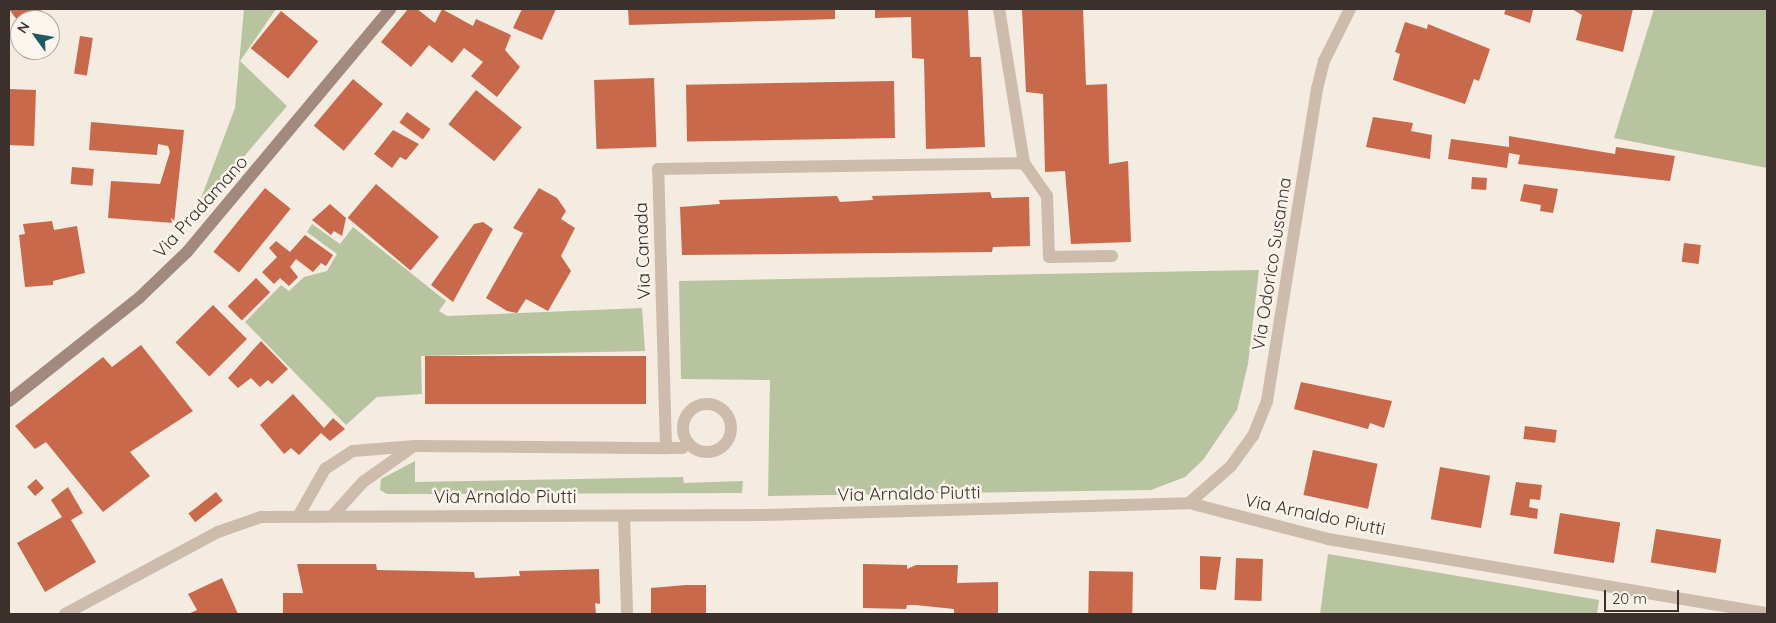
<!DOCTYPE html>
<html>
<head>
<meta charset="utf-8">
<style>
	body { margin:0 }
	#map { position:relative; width:1776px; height:623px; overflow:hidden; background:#f4ebe1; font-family:Quicksand,sans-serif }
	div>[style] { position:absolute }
	.green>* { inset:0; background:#b8c4a0 }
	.building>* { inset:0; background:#c8694b; transform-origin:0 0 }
	.lane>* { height:12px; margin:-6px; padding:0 6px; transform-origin:6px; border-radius:6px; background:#cdbbac }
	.lane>.ring { margin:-6px; padding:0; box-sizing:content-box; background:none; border:12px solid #cdbbac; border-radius:50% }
	.street>* { height:12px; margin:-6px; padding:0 6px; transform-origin:6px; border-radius:6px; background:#cdbbac }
	.secondary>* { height:12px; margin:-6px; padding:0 6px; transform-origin:6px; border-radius:6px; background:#a18a7d }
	span { translate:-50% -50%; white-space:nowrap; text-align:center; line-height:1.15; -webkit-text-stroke:5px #fbf5ee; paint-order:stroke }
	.street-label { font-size:18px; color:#3b302b }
	.frame { position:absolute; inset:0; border:10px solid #3b302b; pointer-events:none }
	.north { position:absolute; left:10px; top:10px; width:50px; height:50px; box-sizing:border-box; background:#fbf5ee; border:1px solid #aea6a0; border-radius:50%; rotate:302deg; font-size:14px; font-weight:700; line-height:20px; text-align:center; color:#3b302b }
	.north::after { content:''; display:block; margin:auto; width:18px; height:22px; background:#1f5a5e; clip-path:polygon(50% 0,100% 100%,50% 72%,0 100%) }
	.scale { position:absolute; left:1604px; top:590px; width:75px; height:22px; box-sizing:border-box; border:2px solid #3b302b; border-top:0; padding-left:6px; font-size:15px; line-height:18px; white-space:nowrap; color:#3b302b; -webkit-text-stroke:4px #fbf5ee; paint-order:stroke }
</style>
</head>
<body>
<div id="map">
	<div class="green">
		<div style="clip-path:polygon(244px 9px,276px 9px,240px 61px,287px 106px,195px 214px,235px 108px)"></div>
		<div style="clip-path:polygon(1654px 9px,1767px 9px,1767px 168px,1614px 138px)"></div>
		<div style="clip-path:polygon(312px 224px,340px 244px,353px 227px,446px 301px,439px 311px,447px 316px,642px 308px,645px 351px,421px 356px,422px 394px,377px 397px,346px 425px,245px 322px,281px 285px,289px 291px,304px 277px,327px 271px,337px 254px,307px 232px)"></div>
		<div style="clip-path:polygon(1259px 270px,1248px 364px,1237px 410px,1203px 460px,1185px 477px,1151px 490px,768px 496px,770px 380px,681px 379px,679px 281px)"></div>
		<div style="clip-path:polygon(415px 461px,415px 482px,683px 477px,684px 483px,743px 481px,742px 493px,387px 494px,380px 490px,381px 479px)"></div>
		<div style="clip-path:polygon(1328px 554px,1599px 600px,1597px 614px,1320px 614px)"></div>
	</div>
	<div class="building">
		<div style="clip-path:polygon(9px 9px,43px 9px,20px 24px)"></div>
		<div style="clip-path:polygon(408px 9px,417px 9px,435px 23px,442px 9px,473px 26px,476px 19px,511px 35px,505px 50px,520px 67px,497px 97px,471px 76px,483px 62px,464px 48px,452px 63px,429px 45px,411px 67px,381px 42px)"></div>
		<div style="clip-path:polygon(522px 9px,556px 9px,542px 40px,513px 28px)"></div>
		<div style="clip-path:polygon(628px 9px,835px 9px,835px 19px,629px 25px)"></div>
		<div style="clip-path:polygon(875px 9px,968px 9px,970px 57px,981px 57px,985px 147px,926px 149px,924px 59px,912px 58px,911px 17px,875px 18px)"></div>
		<div style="clip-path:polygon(1022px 9px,1083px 9px,1086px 85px,1107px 84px,1109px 164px,1128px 161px,1131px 242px,1071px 244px,1065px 171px,1045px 172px,1043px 94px,1026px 92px)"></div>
		<div style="clip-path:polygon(1506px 9px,1533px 10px,1530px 23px,1504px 14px)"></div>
		<div style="clip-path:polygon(1572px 9px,1633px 9px,1623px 52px,1576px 40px,1582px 15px)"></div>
		<div style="left:281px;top:11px;width:48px;height:48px;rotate:39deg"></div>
		<div style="clip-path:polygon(1405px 22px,1427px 29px,1428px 24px,1490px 49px,1479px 81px,1474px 79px,1465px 104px,1393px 80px,1400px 54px,1395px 52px)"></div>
		<div style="left:80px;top:36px;width:13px;height:38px;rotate:9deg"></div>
		<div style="left:654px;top:78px;width:69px;height:60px;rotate:88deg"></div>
		<div style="left:353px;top:79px;width:39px;height:61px;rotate:40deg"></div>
		<div style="left:894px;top:81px;width:57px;height:208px;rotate:89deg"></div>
		<div style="left:9px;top:89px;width:27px;height:56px;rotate:2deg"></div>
		<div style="left:476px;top:90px;width:59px;height:44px;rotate:39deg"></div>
		<div style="left:407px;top:112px;width:29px;height:13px;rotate:36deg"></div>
		<div style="clip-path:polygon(1373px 117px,1413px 123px,1411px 131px,1432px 135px,1430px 159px,1366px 147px)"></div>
		<div style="clip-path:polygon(91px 122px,184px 130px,174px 223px,108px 218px,111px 181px,160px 184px,170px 152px,168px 146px,158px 144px,157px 155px,89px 150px)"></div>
		<div style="clip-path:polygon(393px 130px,419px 144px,406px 160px,400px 157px,392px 168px,374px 154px)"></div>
		<div style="clip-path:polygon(1509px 136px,1615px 154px,1616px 147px,1675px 156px,1670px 181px,1518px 164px,1520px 155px,1509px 153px,1507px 168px,1448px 159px,1451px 139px,1509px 147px)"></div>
		<div style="left:72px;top:167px;width:22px;height:17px;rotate:5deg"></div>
		<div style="left:1472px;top:177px;width:15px;height:12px;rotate:4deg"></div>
		<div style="left:376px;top:184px;width:82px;height:44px;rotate:40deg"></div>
		<div style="clip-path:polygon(1524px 184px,1558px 189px,1553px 213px,1540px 211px,1541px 205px,1520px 201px)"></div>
		<div style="left:265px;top:188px;width:33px;height:82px;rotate:39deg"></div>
		<div style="clip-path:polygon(539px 188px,557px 198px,566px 211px,561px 219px,575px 228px,561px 256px,571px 271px,548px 311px,526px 299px,517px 313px,507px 311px,486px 298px,523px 233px,513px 228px)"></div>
		<div style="clip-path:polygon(990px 192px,992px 198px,1029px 197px,1030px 246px,993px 247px,992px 252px,682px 255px,680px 207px,720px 204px,719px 200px,837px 196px,840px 202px,873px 200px,872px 196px)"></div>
		<div style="clip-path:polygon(330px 204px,346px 218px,342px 236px,334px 231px,331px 235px,312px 220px)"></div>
		<div style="clip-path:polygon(52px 221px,54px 230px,77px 226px,85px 273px,53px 281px,53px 285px,25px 287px,19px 235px,25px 234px,23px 224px)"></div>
		<div style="clip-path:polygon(483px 222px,493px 229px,453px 302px,431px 285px,474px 224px)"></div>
		<div style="clip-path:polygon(305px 235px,333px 255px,326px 266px,321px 263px,313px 272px,296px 259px,290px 267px,298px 277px,289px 286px,280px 278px,274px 284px,262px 272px,277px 257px,269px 248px,276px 241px,290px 252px)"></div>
		<div style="left:1684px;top:243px;width:17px;height:19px;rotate:7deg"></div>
		<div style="left:256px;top:278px;width:20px;height:40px;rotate:45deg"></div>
		<div style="left:213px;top:305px;width:48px;height:53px;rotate:45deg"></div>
		<div style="clip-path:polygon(261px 341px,288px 369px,272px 384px,268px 380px,260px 387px,251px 378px,238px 388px,228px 378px)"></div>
		<div style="clip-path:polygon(141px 345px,193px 411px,130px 452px,150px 476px,103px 512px,46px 442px,35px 449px,15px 426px,103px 357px,112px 367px)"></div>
		<div style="left:646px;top:356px;width:48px;height:221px;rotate:90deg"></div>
		<div style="clip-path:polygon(1301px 382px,1392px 401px,1384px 428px,1370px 423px,1368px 429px,1294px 409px)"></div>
		<div style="clip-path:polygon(293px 394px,324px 428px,333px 418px,345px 429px,330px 441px,321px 433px,299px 455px,291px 448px,284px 454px,260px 425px)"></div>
		<div style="left:1525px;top:426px;width:32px;height:13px;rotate:7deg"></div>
		<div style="left:1313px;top:450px;width:66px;height:46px;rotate:12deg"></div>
		<div style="left:1440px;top:467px;width:51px;height:53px;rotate:10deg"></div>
		<div style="left:36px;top:479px;width:12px;height:12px;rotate:48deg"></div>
		<div style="clip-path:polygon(1516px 482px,1542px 485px,1540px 500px,1530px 499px,1529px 507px,1538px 509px,1537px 519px,1510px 515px)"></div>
		<div style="clip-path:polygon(68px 487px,83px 513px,71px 520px,96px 562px,45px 592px,17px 543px,62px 517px,51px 500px)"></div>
		<div style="left:216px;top:492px;width:11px;height:35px;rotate:52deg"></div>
		<div style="left:1560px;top:513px;width:61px;height:41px;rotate:9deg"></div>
		<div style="left:1656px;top:529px;width:66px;height:34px;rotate:9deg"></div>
		<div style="clip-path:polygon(1200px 556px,1221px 557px,1216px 590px,1200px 589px)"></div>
		<div style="left:1236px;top:558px;width:27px;height:42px;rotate:2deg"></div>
		<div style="clip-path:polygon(297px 564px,376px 564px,377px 570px,474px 572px,475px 578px,520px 576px,519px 571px,599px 569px,600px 604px,595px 603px,596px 614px,283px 614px,283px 593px,303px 593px)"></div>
		<div style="clip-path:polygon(863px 564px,907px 565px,907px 569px,916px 565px,958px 565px,957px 583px,998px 582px,998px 614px,954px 614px,954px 609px,915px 605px,907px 605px,906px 609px,863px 608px)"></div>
		<div style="left:1089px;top:571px;width:44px;height:43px;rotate:1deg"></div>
		<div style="clip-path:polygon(222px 578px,238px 614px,188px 614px,197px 610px,188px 594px)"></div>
		<div style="clip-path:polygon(686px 585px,706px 585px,706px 614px,651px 614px,651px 588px)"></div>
	</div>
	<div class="lane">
		<div class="ring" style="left:683px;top:404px;width:36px;height:36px"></div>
		<div style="left:666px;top:448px;width:16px"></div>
		<div style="left:682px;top:448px;width:8px;rotate:-40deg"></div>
		<div style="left:624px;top:516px;width:98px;rotate:88.2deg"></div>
	</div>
	<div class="street">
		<div style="left:1024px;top:163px;width:40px;rotate:55.1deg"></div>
		<div style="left:1047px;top:196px;width:61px;rotate:88.1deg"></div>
		<div style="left:1049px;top:257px;width:63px;rotate:-0.9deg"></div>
		<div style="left:1189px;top:503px;width:56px;rotate:-41.4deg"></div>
		<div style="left:1231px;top:466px;width:37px;rotate:-54deg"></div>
		<div style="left:1253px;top:436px;width:38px;rotate:-68deg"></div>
		<div style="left:1267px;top:401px;width:316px;rotate:-80.9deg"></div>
		<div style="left:1317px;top:89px;width:29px;rotate:-76deg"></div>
		<div style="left:1324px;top:61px;width:58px;rotate:-63.4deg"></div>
		<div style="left:300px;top:513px;width:51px;rotate:-60.4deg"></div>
		<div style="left:325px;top:469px;width:33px;rotate:-33deg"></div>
		<div style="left:353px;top:451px;width:62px;rotate:-4.6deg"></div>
		<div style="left:415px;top:446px;width:251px;rotate:0.5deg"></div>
		<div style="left:666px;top:448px;width:279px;rotate:-91.6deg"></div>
		<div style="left:658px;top:169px;width:366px;rotate:-0.9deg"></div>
		<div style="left:1024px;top:163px;width:156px;rotate:-99.2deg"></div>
		<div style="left:334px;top:514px;width:43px;rotate:-47.8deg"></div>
		<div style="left:363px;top:482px;width:59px;rotate:-35.3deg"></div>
		<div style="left:65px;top:614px;width:174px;rotate:-28.2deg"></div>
		<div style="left:218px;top:532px;width:46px;rotate:-19.2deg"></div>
		<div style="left:261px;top:517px;width:503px;rotate:-0.23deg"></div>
		<div style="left:764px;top:515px;width:425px;rotate:-1.6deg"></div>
		<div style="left:1189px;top:503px;width:144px;rotate:14.5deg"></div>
		<div style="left:1328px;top:539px;width:445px;rotate:9.6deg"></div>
	</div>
	<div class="secondary">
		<div style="left:9px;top:401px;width:167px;rotate:-38.4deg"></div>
		<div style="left:140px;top:297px;width:65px;rotate:-43.8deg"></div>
		<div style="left:187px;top:252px;width:317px;rotate:-50.1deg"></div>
	</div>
	<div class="street-label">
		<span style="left:201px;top:207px;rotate:-48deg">Via Pradamano</span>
		<span style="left:643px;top:251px;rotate:-92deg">Via Canada</span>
		<span style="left:1272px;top:264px;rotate:-81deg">Via Odorico Susanna</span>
		<span style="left:909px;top:494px;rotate:-1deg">Via Arnaldo Piutti</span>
		<span style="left:505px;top:497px">Via Arnaldo Piutti</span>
		<span style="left:1315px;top:515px;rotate:12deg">Via Arnaldo Piutti</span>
	</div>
	<div class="frame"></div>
	<div class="north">N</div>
	<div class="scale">20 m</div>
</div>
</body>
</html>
